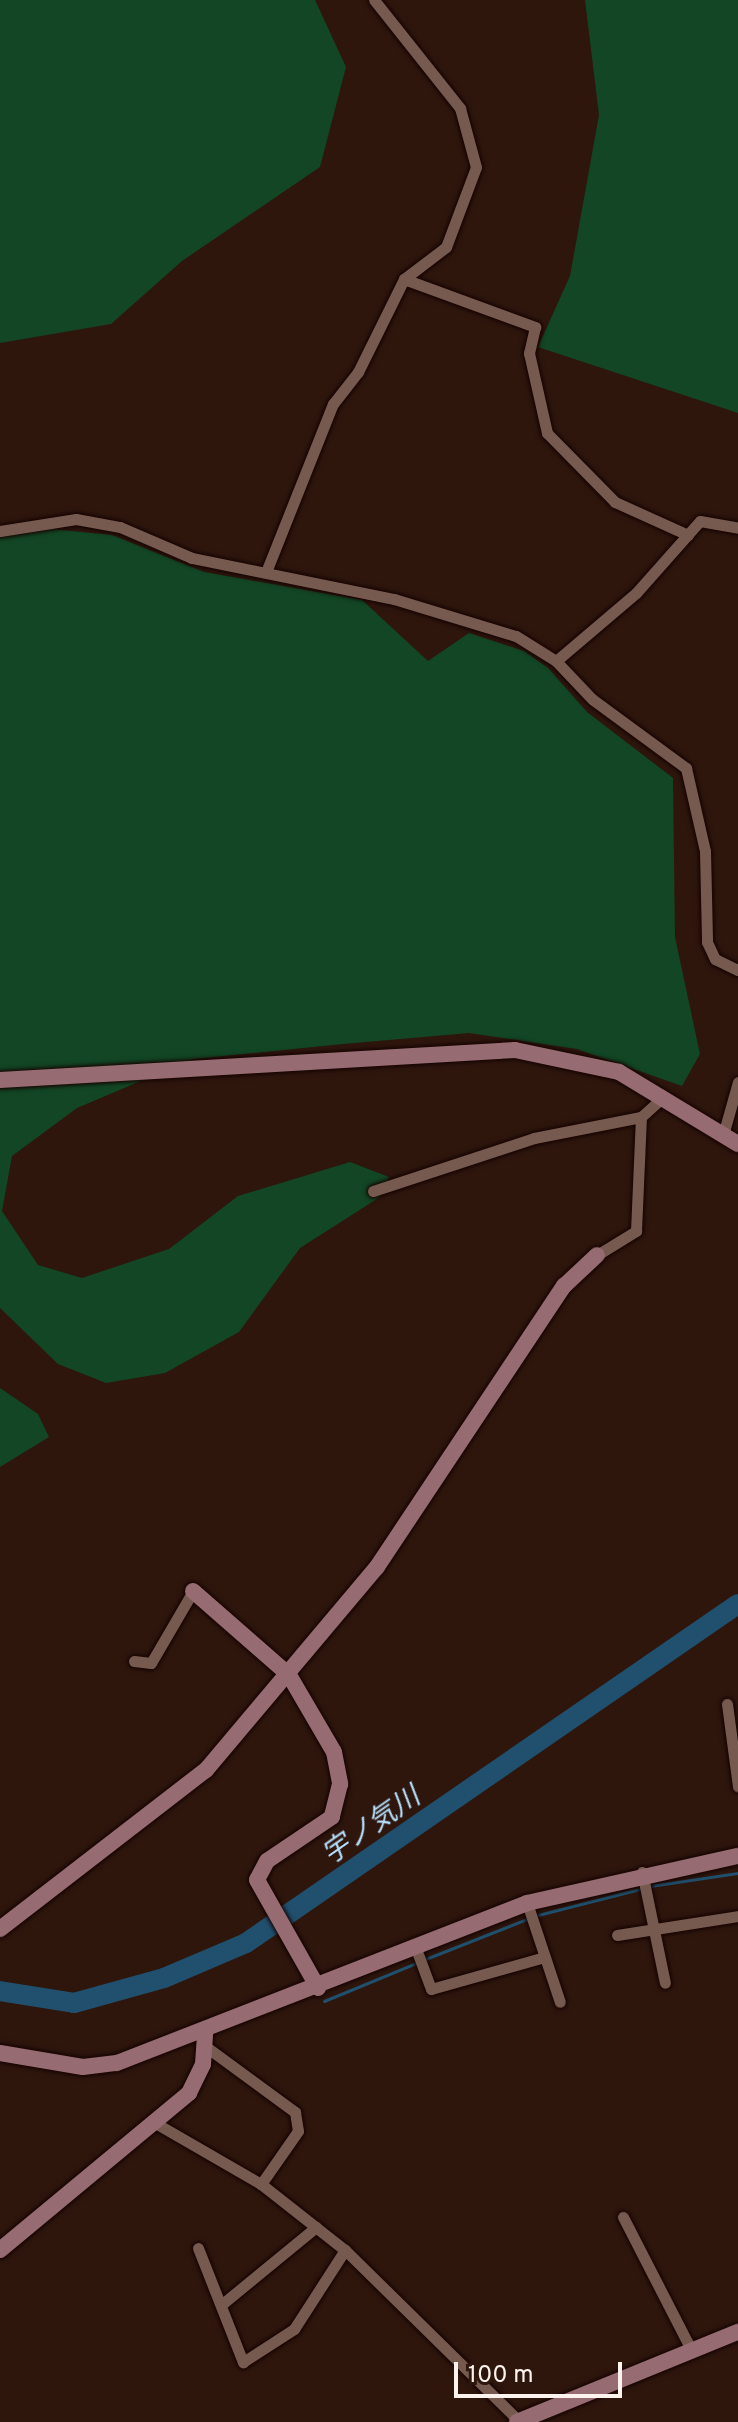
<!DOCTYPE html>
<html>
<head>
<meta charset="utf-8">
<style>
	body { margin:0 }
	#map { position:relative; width:738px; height:2422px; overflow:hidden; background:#2e160d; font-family:Overpass,"Noto Sans JP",sans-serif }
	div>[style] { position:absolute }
	.green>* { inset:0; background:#124624 }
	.stream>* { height:3px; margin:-1.5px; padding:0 1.5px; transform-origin:1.5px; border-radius:1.5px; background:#20506e }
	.river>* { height:20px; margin:-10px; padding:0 10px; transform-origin:10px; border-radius:10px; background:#20506e }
	.roads { filter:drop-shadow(0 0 2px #150200) drop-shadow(0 0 2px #150200) }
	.street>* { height:11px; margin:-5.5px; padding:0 5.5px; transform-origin:5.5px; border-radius:5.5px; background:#775a4f }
	.secondary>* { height:16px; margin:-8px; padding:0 8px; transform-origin:8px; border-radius:8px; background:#966c72 }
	span { translate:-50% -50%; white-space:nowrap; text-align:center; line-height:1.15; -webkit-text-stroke:6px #2e160d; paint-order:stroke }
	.water-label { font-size:28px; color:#b7e1ff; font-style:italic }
	.scale { position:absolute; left:454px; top:2362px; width:168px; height:36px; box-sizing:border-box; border:4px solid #fdf3ee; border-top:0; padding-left:10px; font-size:24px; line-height:28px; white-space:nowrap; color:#fdf3ee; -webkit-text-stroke:6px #2e160d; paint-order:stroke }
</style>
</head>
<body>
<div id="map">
	<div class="green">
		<div style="clip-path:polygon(0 0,315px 0,346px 67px,320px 167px,182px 261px,111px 324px,0 343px)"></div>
		<div style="clip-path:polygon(585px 0,738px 0,738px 413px,538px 347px,570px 276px,599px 115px)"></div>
		<div style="clip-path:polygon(30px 527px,112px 535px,204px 572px,362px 600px,428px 661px,469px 633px,524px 651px,548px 668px,587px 712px,673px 778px,675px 937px,700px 1054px,682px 1086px,577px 1049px,469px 1033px,343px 1044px,193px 1059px,77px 1108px,12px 1156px,2px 1211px,38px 1265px,82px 1278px,169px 1249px,238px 1196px,350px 1162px,389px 1177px,380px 1197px,300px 1248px,239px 1332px,165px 1373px,106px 1383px,58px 1364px,0 1308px,0 536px)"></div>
		<div style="clip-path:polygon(0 1388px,38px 1414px,49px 1437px,0 1467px)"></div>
	</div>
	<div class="stream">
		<div style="left:650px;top:1886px;width:89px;rotate:-8.4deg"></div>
		<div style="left:538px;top:1915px;width:105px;rotate:-14.3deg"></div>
		<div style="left:423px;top:1960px;width:112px;rotate:-21.5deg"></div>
		<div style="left:324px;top:2001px;width:100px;rotate:-22.4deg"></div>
	</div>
	<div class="river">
		<div style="left:0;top:1991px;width:75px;rotate:9.2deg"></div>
		<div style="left:74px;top:2003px;width:93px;rotate:-15.5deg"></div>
		<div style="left:164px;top:1978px;width:89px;rotate:-23.1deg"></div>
		<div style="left:246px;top:1943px;width:597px;rotate:-34.57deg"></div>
	</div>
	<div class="roads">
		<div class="street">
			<div style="left:404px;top:279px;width:140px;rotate:20.1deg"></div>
			<div style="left:535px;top:327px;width:27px;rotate:103deg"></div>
			<div style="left:529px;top:353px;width:82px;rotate:77.3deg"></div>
			<div style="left:547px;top:433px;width:97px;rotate:45.4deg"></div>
			<div style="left:615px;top:502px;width:80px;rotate:24.3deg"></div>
			<div style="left:0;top:531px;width:77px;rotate:-9deg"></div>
			<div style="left:76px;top:519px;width:45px;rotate:10.3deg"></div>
			<div style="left:120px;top:527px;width:78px;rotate:23.3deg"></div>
			<div style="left:192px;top:558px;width:206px;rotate:11.5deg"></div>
			<div style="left:394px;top:599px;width:127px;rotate:16.9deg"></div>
			<div style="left:516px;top:636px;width:47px;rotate:32deg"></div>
			<div style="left:556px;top:661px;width:105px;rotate:-40.4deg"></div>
			<div style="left:636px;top:593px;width:96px;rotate:-48.4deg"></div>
			<div style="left:700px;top:521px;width:39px;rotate:10deg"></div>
			<div style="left:266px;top:572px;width:181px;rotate:-68.3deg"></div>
			<div style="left:333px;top:404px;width:41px;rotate:-52deg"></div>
			<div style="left:358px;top:372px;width:104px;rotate:-63.7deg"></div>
			<div style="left:404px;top:279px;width:53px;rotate:-37.3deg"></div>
			<div style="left:446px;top:247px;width:85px;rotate:-69.4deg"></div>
			<div style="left:476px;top:167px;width:61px;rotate:-105.2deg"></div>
			<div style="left:460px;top:108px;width:138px;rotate:-128.5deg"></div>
			<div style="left:556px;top:661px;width:52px;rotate:46.5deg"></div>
			<div style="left:592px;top:699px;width:117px;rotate:36.3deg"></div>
			<div style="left:686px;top:768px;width:85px;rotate:77.1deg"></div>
			<div style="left:705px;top:851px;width:91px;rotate:88.7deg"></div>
			<div style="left:707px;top:942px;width:19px;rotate:65deg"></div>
			<div style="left:715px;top:959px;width:25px;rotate:26deg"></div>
			<div style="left:723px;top:1135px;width:55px;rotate:-74.2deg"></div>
			<div style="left:373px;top:1191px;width:169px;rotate:-18.2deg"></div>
			<div style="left:534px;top:1138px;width:109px;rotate:-11.1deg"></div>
			<div style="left:597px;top:1255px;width:46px;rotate:-31.6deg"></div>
			<div style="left:636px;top:1231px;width:114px;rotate:-87.5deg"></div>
			<div style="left:641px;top:1117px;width:28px;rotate:-42deg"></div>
			<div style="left:134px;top:1661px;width:17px;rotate:7deg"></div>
			<div style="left:151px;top:1663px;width:83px;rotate:-59.7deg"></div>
			<div style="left:727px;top:1704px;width:83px;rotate:82.4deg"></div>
			<div style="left:642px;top:1872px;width:113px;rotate:78.3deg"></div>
			<div style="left:527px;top:1903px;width:104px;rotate:71.6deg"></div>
			<div style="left:617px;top:1935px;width:122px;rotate:-8.9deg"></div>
			<div style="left:415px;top:1946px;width:46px;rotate:69.6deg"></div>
			<div style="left:431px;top:1989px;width:118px;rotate:-15.7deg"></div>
			<div style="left:205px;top:2046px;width:112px;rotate:36.3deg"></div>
			<div style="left:295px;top:2112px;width:19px;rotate:81deg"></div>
			<div style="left:298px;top:2131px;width:65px;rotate:124.9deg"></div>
			<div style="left:157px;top:2124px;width:120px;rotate:30deg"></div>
			<div style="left:261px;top:2184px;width:107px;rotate:38.2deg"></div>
			<div style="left:345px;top:2250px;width:244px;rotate:44.5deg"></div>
			<div style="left:623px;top:2217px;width:151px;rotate:62.8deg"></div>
			<div style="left:198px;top:2248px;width:123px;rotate:68.5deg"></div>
			<div style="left:243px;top:2362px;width:61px;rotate:-32.9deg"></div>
			<div style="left:294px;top:2329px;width:94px;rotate:-57.2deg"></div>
			<div style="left:221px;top:2305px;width:123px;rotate:-39.4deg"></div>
		</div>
		<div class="secondary">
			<div style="left:0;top:1080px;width:516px;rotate:-3.33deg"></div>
			<div style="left:515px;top:1050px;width:106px;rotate:11.9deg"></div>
			<div style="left:619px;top:1072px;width:139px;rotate:31.2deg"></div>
			<div style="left:193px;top:1591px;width:128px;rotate:41.2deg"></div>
			<div style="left:289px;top:1675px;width:89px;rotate:59.7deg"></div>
			<div style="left:334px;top:1752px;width:33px;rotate:79deg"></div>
			<div style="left:340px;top:1784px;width:34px;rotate:104deg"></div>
			<div style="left:332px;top:1817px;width:78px;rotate:145.9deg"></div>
			<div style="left:267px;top:1861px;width:21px;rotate:118deg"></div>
			<div style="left:257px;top:1880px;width:124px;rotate:60.5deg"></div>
			<div style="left:0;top:1929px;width:260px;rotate:-37.7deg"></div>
			<div style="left:206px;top:1770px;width:265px;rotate:-49.9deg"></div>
			<div style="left:377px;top:1567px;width:338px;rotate:-56.4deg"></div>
			<div style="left:564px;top:1286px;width:45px;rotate:-43.2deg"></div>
			<div style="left:0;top:2053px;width:84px;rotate:9.6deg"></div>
			<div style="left:83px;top:2067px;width:34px;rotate:-7deg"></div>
			<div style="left:117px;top:2063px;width:440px;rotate:-21.3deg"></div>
			<div style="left:527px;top:1903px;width:216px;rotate:-12.6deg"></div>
			<div style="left:0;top:2250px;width:246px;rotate:-39.7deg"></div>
			<div style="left:189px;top:2093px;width:32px;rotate:-64deg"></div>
			<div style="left:203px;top:2064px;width:31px;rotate:-86deg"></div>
			<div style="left:517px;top:2422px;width:239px;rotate:-22.2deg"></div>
		</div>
	</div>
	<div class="water-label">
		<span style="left:372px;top:1827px;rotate:-35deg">宇ノ気川</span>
	</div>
	<div class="scale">100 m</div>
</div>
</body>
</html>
